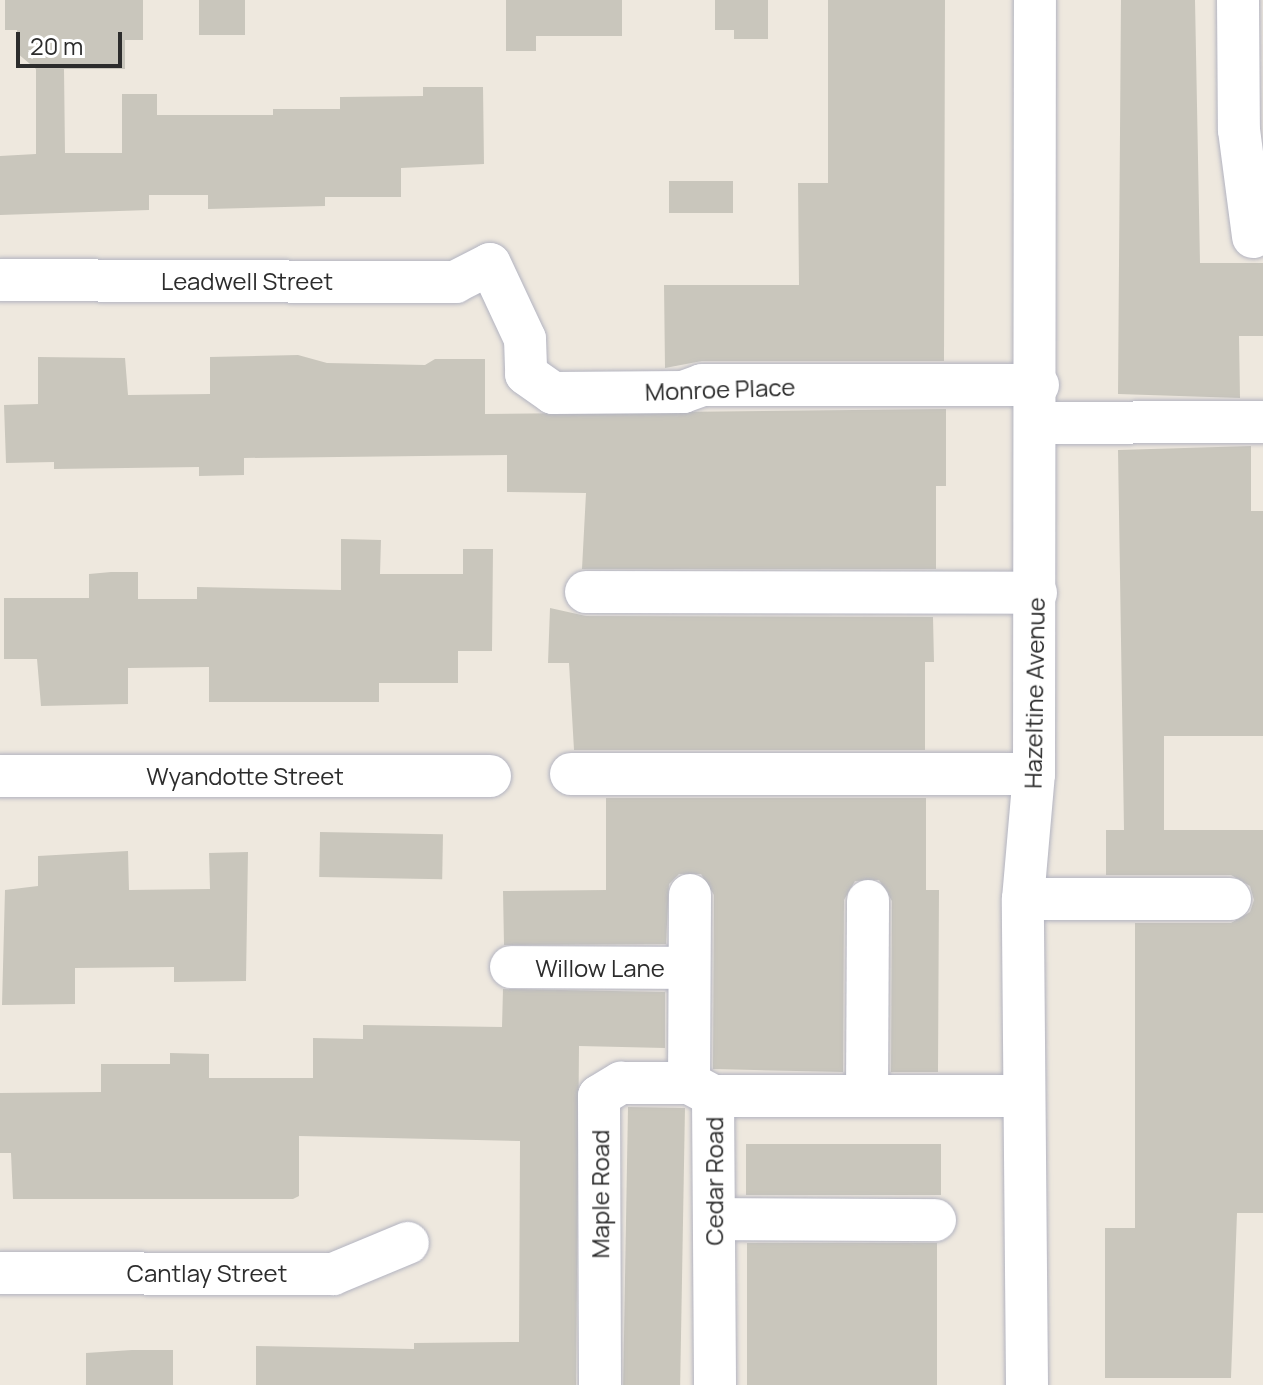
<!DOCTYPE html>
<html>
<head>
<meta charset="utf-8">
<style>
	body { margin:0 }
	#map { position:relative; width:1263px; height:1385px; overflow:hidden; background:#eee8de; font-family:Manrope,sans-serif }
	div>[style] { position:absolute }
	.building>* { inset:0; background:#c9c6bc; transform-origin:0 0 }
	.roads { filter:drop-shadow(0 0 2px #b2b3c0) drop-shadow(0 0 2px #b2b3c0) }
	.minor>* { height:42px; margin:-21px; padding:0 21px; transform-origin:21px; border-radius:21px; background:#fff }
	span { translate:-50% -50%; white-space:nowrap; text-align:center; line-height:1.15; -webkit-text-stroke:6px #fff; paint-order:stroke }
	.street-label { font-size:24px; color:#2c2c2c }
	.scale { position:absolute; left:16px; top:32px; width:106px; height:36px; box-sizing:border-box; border:4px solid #2c2c2c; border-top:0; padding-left:10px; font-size:24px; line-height:28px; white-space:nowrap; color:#2c2c2c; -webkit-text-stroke:6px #fff; paint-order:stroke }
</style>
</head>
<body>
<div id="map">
	<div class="building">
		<div style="clip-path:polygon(5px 0,143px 0,143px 40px,125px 40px,125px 69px,64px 69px,65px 153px,122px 153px,122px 94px,157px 94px,157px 115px,273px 115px,273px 109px,340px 109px,340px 97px,423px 96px,423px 87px,483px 87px,484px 164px,401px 168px,401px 197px,325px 197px,325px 206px,208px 209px,208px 195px,149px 195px,149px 210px,0 215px,0 156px,36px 154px,36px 69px,17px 53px,17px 30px,5px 30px)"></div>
		<div style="left:199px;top:0;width:46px;height:35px"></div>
		<div style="clip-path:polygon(506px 0,622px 0,622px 36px,536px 36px,536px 51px,506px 51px)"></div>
		<div style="clip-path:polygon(715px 0,768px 0,768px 39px,734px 39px,734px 30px,715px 30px)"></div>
		<div style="clip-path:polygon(828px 0,945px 0,944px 361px,702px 361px,665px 368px,664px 285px,799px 285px,798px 183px,828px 183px)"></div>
		<div style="clip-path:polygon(1121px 0,1195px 0,1200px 263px,1263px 263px,1263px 336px,1239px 336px,1240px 398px,1118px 394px)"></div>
		<div style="left:669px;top:181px;width:64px;height:32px"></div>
		<div style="clip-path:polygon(298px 355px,327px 363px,425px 365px,435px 359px,485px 359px,485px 414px,946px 409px,946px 486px,936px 486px,936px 569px,582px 569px,586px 493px,507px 492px,507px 455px,244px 458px,244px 475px,199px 476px,199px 467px,54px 469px,54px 462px,6px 463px,4px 405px,38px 404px,38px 357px,125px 358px,128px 395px,210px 394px,210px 357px)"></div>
		<div style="clip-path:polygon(1251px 446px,1251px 511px,1263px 511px,1263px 736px,1164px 736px,1164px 830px,1263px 830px,1263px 1213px,1237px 1213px,1231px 1378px,1105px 1378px,1105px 1228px,1135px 1228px,1135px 923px,1231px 923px,1250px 912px,1254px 900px,1250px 886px,1231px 875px,1106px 875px,1106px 830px,1124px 830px,1118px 450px)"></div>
		<div style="clip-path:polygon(341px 539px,381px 540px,380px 574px,463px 574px,463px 549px,493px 549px,492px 651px,458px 651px,458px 683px,379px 683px,379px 702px,209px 702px,209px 667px,128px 668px,128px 704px,41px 706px,37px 659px,4px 659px,4px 598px,89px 598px,89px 574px,111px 572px,138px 572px,138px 599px,197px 599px,197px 587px,341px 590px)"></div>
		<div style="clip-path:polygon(550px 608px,586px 616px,933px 617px,934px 662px,925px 662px,925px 750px,574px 750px,569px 663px,548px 663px)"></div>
		<div style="clip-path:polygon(606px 798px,926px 798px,926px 890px,939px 890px,938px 1072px,891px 1072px,892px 901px,879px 880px,855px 881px,844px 900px,843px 1072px,713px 1069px,714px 895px,701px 874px,679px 874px,669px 884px,666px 944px,504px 945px,503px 891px,606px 890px)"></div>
		<div style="left:320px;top:832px;width:123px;height:45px;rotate:1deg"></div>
		<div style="clip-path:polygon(128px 851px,129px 890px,210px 889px,209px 853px,248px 852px,246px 981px,174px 982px,174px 967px,75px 968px,75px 1004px,2px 1005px,5px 890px,38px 886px,38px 856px)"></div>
		<div style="clip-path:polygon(503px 989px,665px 992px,665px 1048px,579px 1046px,576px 1385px,256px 1385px,256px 1346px,414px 1349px,414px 1343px,519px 1342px,520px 1141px,299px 1136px,299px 1196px,293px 1199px,13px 1199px,11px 1153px,0 1153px,0 1093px,101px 1092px,101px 1064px,170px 1064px,170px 1053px,209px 1054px,209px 1078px,313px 1078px,313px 1038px,363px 1039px,363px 1025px,502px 1027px)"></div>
		<div style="left:628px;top:1107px;width:57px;height:278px;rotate:1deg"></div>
		<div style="left:746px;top:1144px;width:195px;height:51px"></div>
		<div style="left:747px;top:1243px;width:190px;height:142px"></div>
		<div style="clip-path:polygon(132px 1350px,173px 1350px,173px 1385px,86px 1385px,86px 1353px)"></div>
	</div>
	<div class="roads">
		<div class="minor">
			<div style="left:1238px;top:0;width:130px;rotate:89.6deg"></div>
			<div style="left:1239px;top:130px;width:108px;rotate:82.5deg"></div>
			<div style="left:0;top:280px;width:455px;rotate:0.3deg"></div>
			<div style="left:455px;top:282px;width:39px;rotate:-27deg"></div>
			<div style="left:490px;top:264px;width:83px;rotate:65deg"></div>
			<div style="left:525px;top:339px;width:35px;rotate:88deg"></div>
			<div style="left:526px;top:374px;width:33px;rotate:35deg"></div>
			<div style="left:553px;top:393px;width:130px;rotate:-0.4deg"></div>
			<div style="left:683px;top:392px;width:20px;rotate:-20deg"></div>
			<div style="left:702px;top:385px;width:336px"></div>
			<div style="left:1038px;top:423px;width:225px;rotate:-0.3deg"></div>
			<div style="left:586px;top:592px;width:450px;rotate:0.1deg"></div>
			<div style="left:571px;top:774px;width:463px"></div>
			<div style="left:0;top:776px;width:490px"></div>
			<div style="left:690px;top:895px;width:188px;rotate:90.3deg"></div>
			<div style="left:689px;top:1083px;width:27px;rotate:28deg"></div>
			<div style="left:713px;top:1096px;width:289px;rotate:89.6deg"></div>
			<div style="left:1023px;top:899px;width:207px"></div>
			<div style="left:511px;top:967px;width:178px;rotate:0.3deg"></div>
			<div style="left:713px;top:1096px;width:311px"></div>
			<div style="left:867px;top:1096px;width:195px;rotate:-89.7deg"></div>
			<div style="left:714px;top:1219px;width:221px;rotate:0.3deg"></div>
			<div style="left:0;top:1273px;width:333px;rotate:0.2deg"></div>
			<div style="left:333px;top:1274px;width:81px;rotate:-22.5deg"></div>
			<div style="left:600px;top:1385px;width:289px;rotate:-90.2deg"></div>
			<div style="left:599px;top:1096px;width:26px;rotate:-31deg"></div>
			<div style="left:621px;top:1083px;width:68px"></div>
			<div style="left:1027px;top:1385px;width:486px;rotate:-90.5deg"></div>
			<div style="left:1023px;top:899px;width:125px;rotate:-85deg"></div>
			<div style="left:1034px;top:774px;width:774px;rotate:-89.93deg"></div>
		</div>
	</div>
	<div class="street-label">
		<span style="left:247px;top:281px">Leadwell Street</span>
		<span style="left:720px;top:389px;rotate:-2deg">Monroe Place</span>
		<span style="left:1034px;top:693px;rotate:-89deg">Hazeltine Avenue</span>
		<span style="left:245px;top:776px">Wyandotte Street</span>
		<span style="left:600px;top:968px">Willow Lane</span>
		<span style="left:714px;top:1181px;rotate:-90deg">Cedar Road</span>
		<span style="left:600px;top:1194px;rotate:-90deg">Maple Road</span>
		<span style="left:207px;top:1273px">Cantlay Street</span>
	</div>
	<div class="scale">20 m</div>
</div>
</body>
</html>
